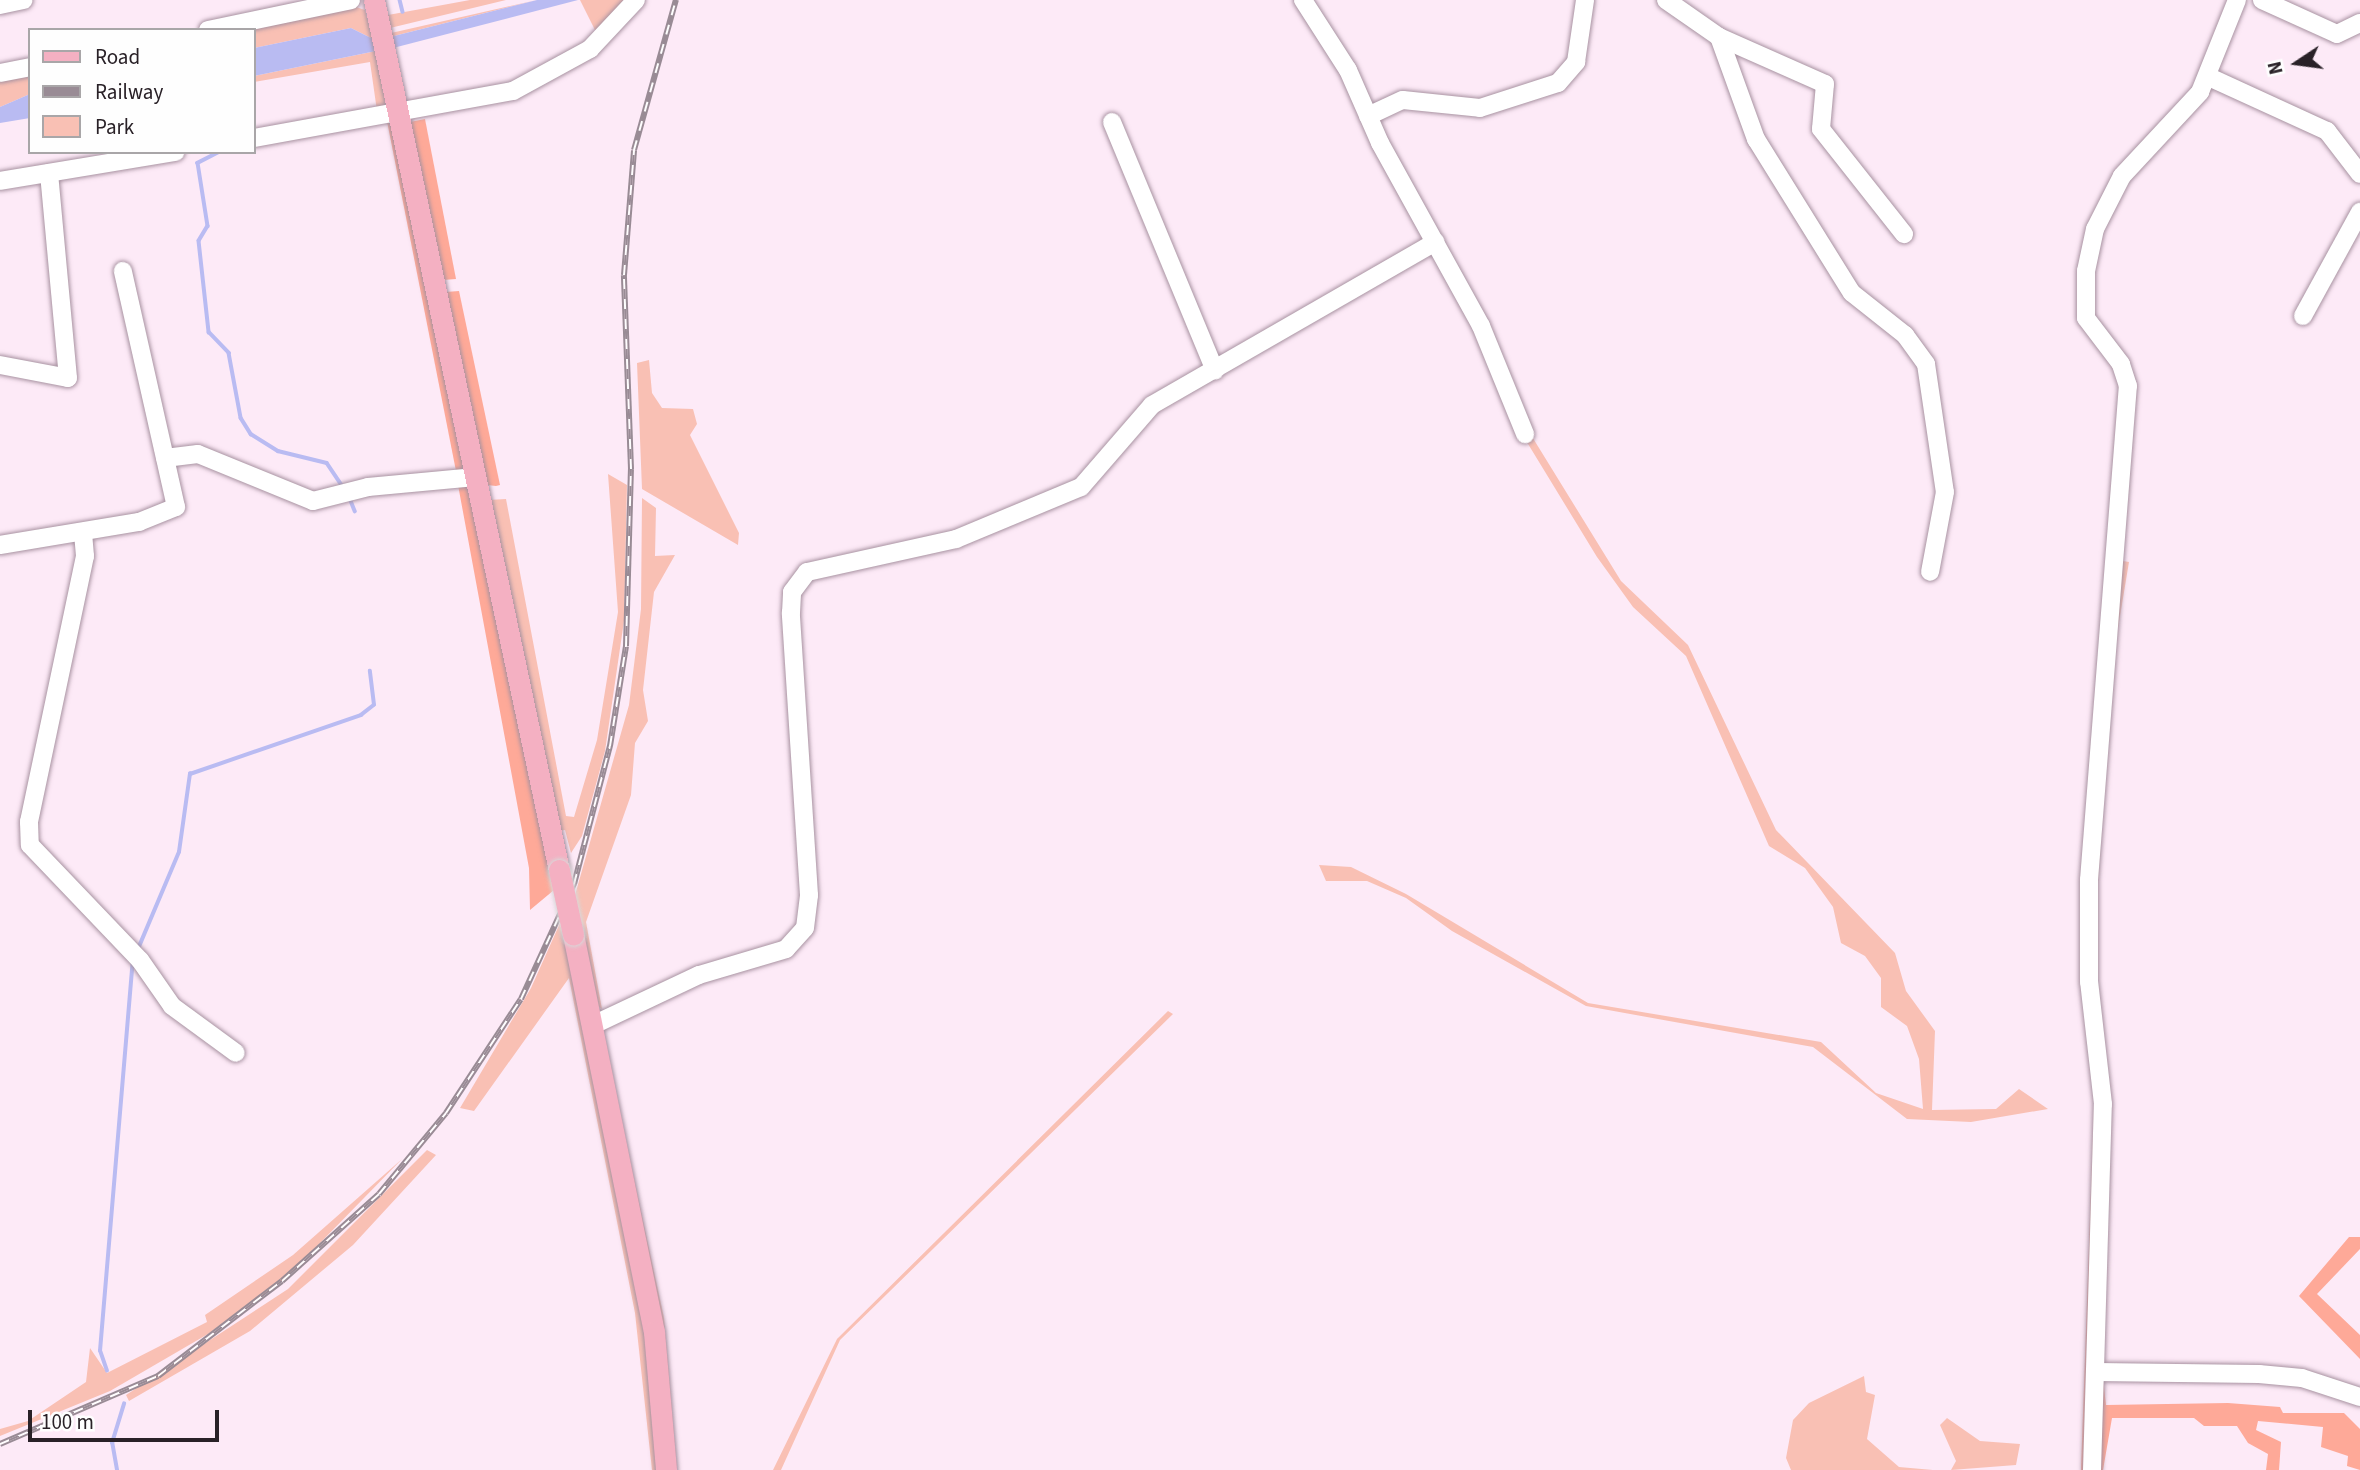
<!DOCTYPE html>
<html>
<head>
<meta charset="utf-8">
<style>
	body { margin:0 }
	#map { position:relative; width:2360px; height:1470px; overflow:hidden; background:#fdeaf7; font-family:"Source Sans 3",sans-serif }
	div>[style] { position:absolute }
	.green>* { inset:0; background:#f9c0b4 }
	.forest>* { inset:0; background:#fea998 }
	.water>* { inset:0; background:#b9bbf2 }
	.stream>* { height:3.5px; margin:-1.75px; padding:0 1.75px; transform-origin:1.75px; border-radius:1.75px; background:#b9bbf2 }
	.roads { filter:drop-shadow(0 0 2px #a892a1) drop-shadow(0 0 2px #a892a1) }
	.minor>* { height:18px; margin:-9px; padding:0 9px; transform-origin:9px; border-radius:9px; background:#fff }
	.major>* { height:21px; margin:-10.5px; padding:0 10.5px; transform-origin:10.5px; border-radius:10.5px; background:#f4b0c2 }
	.rail>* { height:6px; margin-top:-3px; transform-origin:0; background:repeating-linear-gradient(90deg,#fefefe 0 10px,#998b95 0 20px); box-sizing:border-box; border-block:2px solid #998b95 }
	.bridges { filter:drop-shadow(0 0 2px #d8d7d8) drop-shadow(0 0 2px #d8d7d8) }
	.major-bridge>* { height:21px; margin:-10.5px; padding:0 10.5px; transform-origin:10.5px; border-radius:10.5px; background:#f4b0c2 }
	span { translate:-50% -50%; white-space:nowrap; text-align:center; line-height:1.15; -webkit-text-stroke:7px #fefefe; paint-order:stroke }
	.legend { position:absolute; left:28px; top:28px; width:228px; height:126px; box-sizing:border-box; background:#fefefe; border:2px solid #a9a6a8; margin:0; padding:9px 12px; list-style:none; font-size:21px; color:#292127 }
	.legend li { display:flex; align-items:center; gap:14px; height:35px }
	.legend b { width:35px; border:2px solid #a9a6a8 }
	.north { position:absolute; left:2262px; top:28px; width:70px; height:70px; -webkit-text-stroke:5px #fefefe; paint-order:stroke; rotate:257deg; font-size:19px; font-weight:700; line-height:28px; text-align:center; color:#292127 }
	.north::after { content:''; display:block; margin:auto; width:24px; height:32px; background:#292127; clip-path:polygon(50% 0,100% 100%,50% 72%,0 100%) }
	.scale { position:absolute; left:28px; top:1410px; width:191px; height:32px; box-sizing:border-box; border:4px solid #292127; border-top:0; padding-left:9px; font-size:21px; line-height:24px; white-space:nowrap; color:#292127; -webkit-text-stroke:5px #fefefe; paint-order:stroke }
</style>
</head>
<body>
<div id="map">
	<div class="green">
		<div style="clip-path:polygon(470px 0,506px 0,390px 28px,388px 15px)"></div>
		<div style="clip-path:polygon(537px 0,390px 37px,391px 33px)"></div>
		<div style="clip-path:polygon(580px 0,624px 0,596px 32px)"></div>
		<div style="clip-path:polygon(356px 7px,365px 10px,373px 39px,351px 28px,254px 48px,254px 30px,248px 30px)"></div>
		<div style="clip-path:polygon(376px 51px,392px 108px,377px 111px,370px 62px,254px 82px,254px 76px)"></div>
		<div style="clip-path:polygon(30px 75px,30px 94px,0 107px,0 81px)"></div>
		<div style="clip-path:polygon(649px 360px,652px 393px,662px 408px,693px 409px,697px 424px,690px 435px,739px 533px,738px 545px,642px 489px,637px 363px)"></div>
		<div style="clip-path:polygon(1531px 435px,1621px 581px,1688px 645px,1776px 830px,1895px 953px,1906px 991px,1935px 1031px,1932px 1110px,1996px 1109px,2019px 1089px,2048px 1109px,1971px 1122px,1907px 1119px,1813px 1047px,1586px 1006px,1452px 931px,1406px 898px,1367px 881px,1326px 881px,1319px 865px,1351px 867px,1406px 894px,1588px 1003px,1821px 1042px,1876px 1093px,1923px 1109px,1919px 1059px,1907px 1026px,1881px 1007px,1881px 978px,1865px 956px,1841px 943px,1833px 907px,1805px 868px,1769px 846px,1686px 656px,1633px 607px,1597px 557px,1525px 439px)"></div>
		<div style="clip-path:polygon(608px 474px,627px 485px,624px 621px,605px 751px,582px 836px,571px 853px,565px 830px,559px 831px,488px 500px,506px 499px,566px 816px,574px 817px,597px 740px,618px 612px)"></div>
		<div style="clip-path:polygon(642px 498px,656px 508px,655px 556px,675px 555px,654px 592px,643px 690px,648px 721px,635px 743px,631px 795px,586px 922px,602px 1009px,593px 1003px,575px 895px,629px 705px,641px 609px)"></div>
		<div style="clip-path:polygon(2117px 560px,2129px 562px,2115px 646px,2091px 979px)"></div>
		<div style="clip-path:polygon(560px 923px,642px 1295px,660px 1470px,652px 1470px,635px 1313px,569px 978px,474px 1111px,460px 1108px,531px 988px)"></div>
		<div style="clip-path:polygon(1168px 1011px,1173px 1014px,840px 1340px,781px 1470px,773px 1470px,837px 1339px)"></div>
		<div style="clip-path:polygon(604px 1040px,664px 1318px,677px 1470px,672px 1470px)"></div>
		<div style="clip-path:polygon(427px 1150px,436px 1155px,353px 1245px,250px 1331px,129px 1401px,126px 1395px,288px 1289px)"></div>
		<div style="clip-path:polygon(402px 1159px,285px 1279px,208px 1334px,110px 1391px,0 1436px,0 1429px,28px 1421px,86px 1382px,90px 1348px,107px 1373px,207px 1322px,205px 1315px,293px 1255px)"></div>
		<div style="clip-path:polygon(1864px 1376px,1866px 1392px,1875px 1395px,1867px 1439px,1899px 1467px,1933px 1470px,1791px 1470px,1786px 1458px,1793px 1420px,1809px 1403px)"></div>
		<div style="clip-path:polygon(1947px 1418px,1980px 1441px,2020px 1444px,2016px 1465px,1951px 1470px,1956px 1461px,1940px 1425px)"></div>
	</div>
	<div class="forest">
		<div style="clip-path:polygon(425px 119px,456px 279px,443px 280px,410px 122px)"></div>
		<div style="clip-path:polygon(394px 120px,468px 470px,456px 471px,387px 121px)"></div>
		<div style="clip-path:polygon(459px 291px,500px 485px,496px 486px,487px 485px,446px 292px)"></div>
		<div style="clip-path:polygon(471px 483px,554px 890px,530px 910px,529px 868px,458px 485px)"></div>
		<div style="clip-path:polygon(2094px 1105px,2101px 1107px,2087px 1470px,2081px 1470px)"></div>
		<div style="clip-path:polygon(2349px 1237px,2360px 1237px,2360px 1249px,2317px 1294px,2360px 1335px,2360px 1359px,2299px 1296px)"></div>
		<div style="clip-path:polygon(2103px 1378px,2106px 1405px,2228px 1403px,2280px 1407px,2283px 1413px,2344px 1413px,2360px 1429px,2360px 1470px,2347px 1466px,2348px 1456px,2321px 1447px,2323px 1427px,2258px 1421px,2256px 1430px,2281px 1442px,2279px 1470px,2266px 1470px,2268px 1454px,2248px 1443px,2237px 1426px,2204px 1426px,2194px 1418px,2112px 1418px,2103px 1470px,2094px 1470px)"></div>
	</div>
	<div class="water">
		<div style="clip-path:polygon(537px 0,578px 0,393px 48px,390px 37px)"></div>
		<div style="clip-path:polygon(351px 28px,373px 39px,376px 51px,254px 76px,254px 48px)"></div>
		<div style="clip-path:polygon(30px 94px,30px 118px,0 123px,0 107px)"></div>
	</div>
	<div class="stream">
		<div style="left:400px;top:0;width:12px;rotate:76deg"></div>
		<div style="left:220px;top:152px;width:25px;rotate:153deg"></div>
		<div style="left:198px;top:163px;width:64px;rotate:81deg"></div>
		<div style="left:208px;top:226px;width:17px;rotate:121deg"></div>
		<div style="left:199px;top:241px;width:92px;rotate:83.7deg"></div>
		<div style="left:209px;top:332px;width:29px;rotate:46deg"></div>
		<div style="left:229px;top:353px;width:66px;rotate:79.5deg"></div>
		<div style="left:241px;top:418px;width:19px;rotate:58deg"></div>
		<div style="left:251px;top:434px;width:32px;rotate:32deg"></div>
		<div style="left:278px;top:451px;width:50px;rotate:13.8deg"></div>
		<div style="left:327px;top:463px;width:29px;rotate:56deg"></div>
		<div style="left:351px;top:501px;width:11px;rotate:68deg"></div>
		<div style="left:138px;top:949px;width:105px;rotate:-67.1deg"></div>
		<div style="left:179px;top:852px;width:79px;rotate:-82deg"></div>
		<div style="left:190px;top:774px;width:181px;rotate:-19deg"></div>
		<div style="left:361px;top:715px;width:16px;rotate:-38deg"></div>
		<div style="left:374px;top:705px;width:34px;rotate:-97deg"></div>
		<div style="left:107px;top:1371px;width:21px;rotate:-109deg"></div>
		<div style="left:100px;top:1351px;width:391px;rotate:-85.2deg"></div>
		<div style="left:117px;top:1470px;width:27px;rotate:-100deg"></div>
		<div style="left:112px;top:1443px;width:41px;rotate:-72.9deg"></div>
	</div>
	<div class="roads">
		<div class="minor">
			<div style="left:1303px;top:0;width:83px;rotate:57.3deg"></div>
			<div style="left:1348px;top:70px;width:80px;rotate:66.3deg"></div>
			<div style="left:1380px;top:143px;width:209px;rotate:61.1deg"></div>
			<div style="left:1481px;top:326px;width:117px;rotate:67.8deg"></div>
			<div style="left:1666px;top:0;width:65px;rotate:34.9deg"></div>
			<div style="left:1719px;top:37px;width:109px;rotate:70.1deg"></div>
			<div style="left:1756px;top:139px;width:181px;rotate:58.1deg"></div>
			<div style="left:1852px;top:293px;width:68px;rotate:38.4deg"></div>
			<div style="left:1905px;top:335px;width:36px;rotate:54deg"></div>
			<div style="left:1926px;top:364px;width:129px;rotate:81.6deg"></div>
			<div style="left:1945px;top:492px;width:81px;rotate:100.6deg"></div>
			<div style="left:2262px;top:0;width:82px;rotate:24.4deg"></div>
			<div style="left:2337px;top:34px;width:25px;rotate:-26deg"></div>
			<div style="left:0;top:5px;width:24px;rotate:-12deg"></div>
			<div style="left:208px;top:30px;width:146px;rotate:-11.8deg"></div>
			<div style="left:1719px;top:37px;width:116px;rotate:23.9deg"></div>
			<div style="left:1825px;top:84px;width:45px;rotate:95.1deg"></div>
			<div style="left:1821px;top:129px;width:134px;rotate:51.7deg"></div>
			<div style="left:0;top:73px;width:31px;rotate:-11deg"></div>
			<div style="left:2209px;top:77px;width:130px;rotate:24.6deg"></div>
			<div style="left:2327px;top:131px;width:54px;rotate:52.5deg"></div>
			<div style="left:1368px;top:116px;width:38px;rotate:-25deg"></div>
			<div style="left:1403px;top:100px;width:77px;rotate:5.9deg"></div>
			<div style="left:1480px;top:108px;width:82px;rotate:-17.8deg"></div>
			<div style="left:1558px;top:83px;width:28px;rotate:-49deg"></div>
			<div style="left:1576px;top:62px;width:63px;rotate:-81.7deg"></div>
			<div style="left:1112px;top:122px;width:269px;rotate:67.5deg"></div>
			<div style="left:254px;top:138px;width:263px;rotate:-10.3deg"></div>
			<div style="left:513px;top:91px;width:88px;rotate:-28.6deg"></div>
			<div style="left:590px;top:49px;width:67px;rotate:-46.8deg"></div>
			<div style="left:0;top:181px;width:178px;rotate:-9.4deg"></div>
			<div style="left:2303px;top:316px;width:119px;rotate:-61.3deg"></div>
			<div style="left:0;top:365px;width:69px;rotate:10.8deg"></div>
			<div style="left:68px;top:378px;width:206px;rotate:-95.3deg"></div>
			<div style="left:165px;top:458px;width:33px;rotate:-7deg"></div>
			<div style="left:198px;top:454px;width:124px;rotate:22.2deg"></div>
			<div style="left:313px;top:501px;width:57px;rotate:-14.3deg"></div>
			<div style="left:368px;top:487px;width:108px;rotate:-5.3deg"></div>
			<div style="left:83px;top:533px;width:23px;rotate:85deg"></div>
			<div style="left:85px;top:556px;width:272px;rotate:101.9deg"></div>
			<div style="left:29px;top:822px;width:23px;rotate:88deg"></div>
			<div style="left:30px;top:845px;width:159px;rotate:46.3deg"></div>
			<div style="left:140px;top:960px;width:56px;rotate:55.2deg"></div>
			<div style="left:172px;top:1006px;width:79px;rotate:36.3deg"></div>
			<div style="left:0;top:545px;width:141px;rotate:-9.4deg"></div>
			<div style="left:139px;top:522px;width:40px;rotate:-22deg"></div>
			<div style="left:176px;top:507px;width:242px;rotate:-102.7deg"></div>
			<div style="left:591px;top:1026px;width:119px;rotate:-25.3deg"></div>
			<div style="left:699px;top:975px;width:91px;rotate:-16.6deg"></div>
			<div style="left:786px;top:949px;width:28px;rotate:-48deg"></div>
			<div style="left:805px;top:928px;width:33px;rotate:-83deg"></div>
			<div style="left:809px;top:895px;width:283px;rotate:-93.7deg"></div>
			<div style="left:791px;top:613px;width:21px;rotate:-87deg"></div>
			<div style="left:792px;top:592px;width:25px;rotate:-53deg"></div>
			<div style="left:807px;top:572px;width:153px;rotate:-12.5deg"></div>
			<div style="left:956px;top:539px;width:135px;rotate:-22.6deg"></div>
			<div style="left:1081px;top:487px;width:108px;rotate:-49.1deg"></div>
			<div style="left:1152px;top:405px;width:327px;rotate:-29.9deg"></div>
			<div style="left:2096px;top:1372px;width:163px;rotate:0.7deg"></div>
			<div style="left:2259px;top:1374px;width:43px;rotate:5.3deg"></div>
			<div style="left:2302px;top:1378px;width:61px;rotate:18.1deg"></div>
			<div style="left:2092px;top:1470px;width:366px;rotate:-88.3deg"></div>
			<div style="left:2103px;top:1104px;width:123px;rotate:-96.5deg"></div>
			<div style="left:2089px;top:982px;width:102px;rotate:-90deg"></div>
			<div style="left:2089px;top:880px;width:496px;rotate:-85.5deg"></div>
			<div style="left:2128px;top:386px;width:23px;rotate:-108deg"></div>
			<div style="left:2121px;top:364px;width:58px;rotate:-127.3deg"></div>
			<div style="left:2086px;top:318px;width:47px;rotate:-90deg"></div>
			<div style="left:2086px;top:271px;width:43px;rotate:-77.9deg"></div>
			<div style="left:2095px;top:229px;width:59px;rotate:-63deg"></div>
			<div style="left:2122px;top:176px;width:115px;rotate:-47.1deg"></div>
			<div style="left:2200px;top:92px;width:99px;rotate:-68.1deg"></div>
		</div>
		<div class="major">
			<div style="left:374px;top:0;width:889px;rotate:78deg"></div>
			<div style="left:573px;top:934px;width:406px;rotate:78.5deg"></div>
			<div style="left:654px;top:1332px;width:139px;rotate:85deg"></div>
		</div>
	</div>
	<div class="rail">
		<div style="left:0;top:1444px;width:172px;rotate:-23.3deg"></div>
		<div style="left:158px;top:1376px;width:156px;rotate:-37.5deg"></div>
		<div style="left:282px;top:1281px;width:130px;rotate:-41.9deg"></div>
		<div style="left:379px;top:1194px;width:105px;rotate:-50.4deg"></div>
		<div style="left:446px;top:1113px;width:136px;rotate:-56.7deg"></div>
		<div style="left:521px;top:999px;width:127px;rotate:-65.3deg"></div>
		<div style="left:574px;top:884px;width:143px;rotate:-75.4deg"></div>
		<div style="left:610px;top:746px;width:101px;rotate:-80.9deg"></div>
		<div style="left:626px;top:646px;width:177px;rotate:-88.4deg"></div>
		<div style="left:631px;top:469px;width:194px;rotate:-92.1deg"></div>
		<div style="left:624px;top:275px;width:125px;rotate:-85.4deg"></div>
		<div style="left:634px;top:150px;width:156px;rotate:-74.4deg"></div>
	</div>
	<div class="bridges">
		<div class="major-bridge">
			<div style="left:559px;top:870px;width:66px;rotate:77.7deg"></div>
		</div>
	</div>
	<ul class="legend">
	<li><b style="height:9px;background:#f4b0c2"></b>Road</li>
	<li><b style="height:9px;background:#998b95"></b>Railway</li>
	<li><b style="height:19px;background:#f9c0b4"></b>Park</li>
	</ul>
	<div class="north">N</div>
	<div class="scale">100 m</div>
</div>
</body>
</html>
